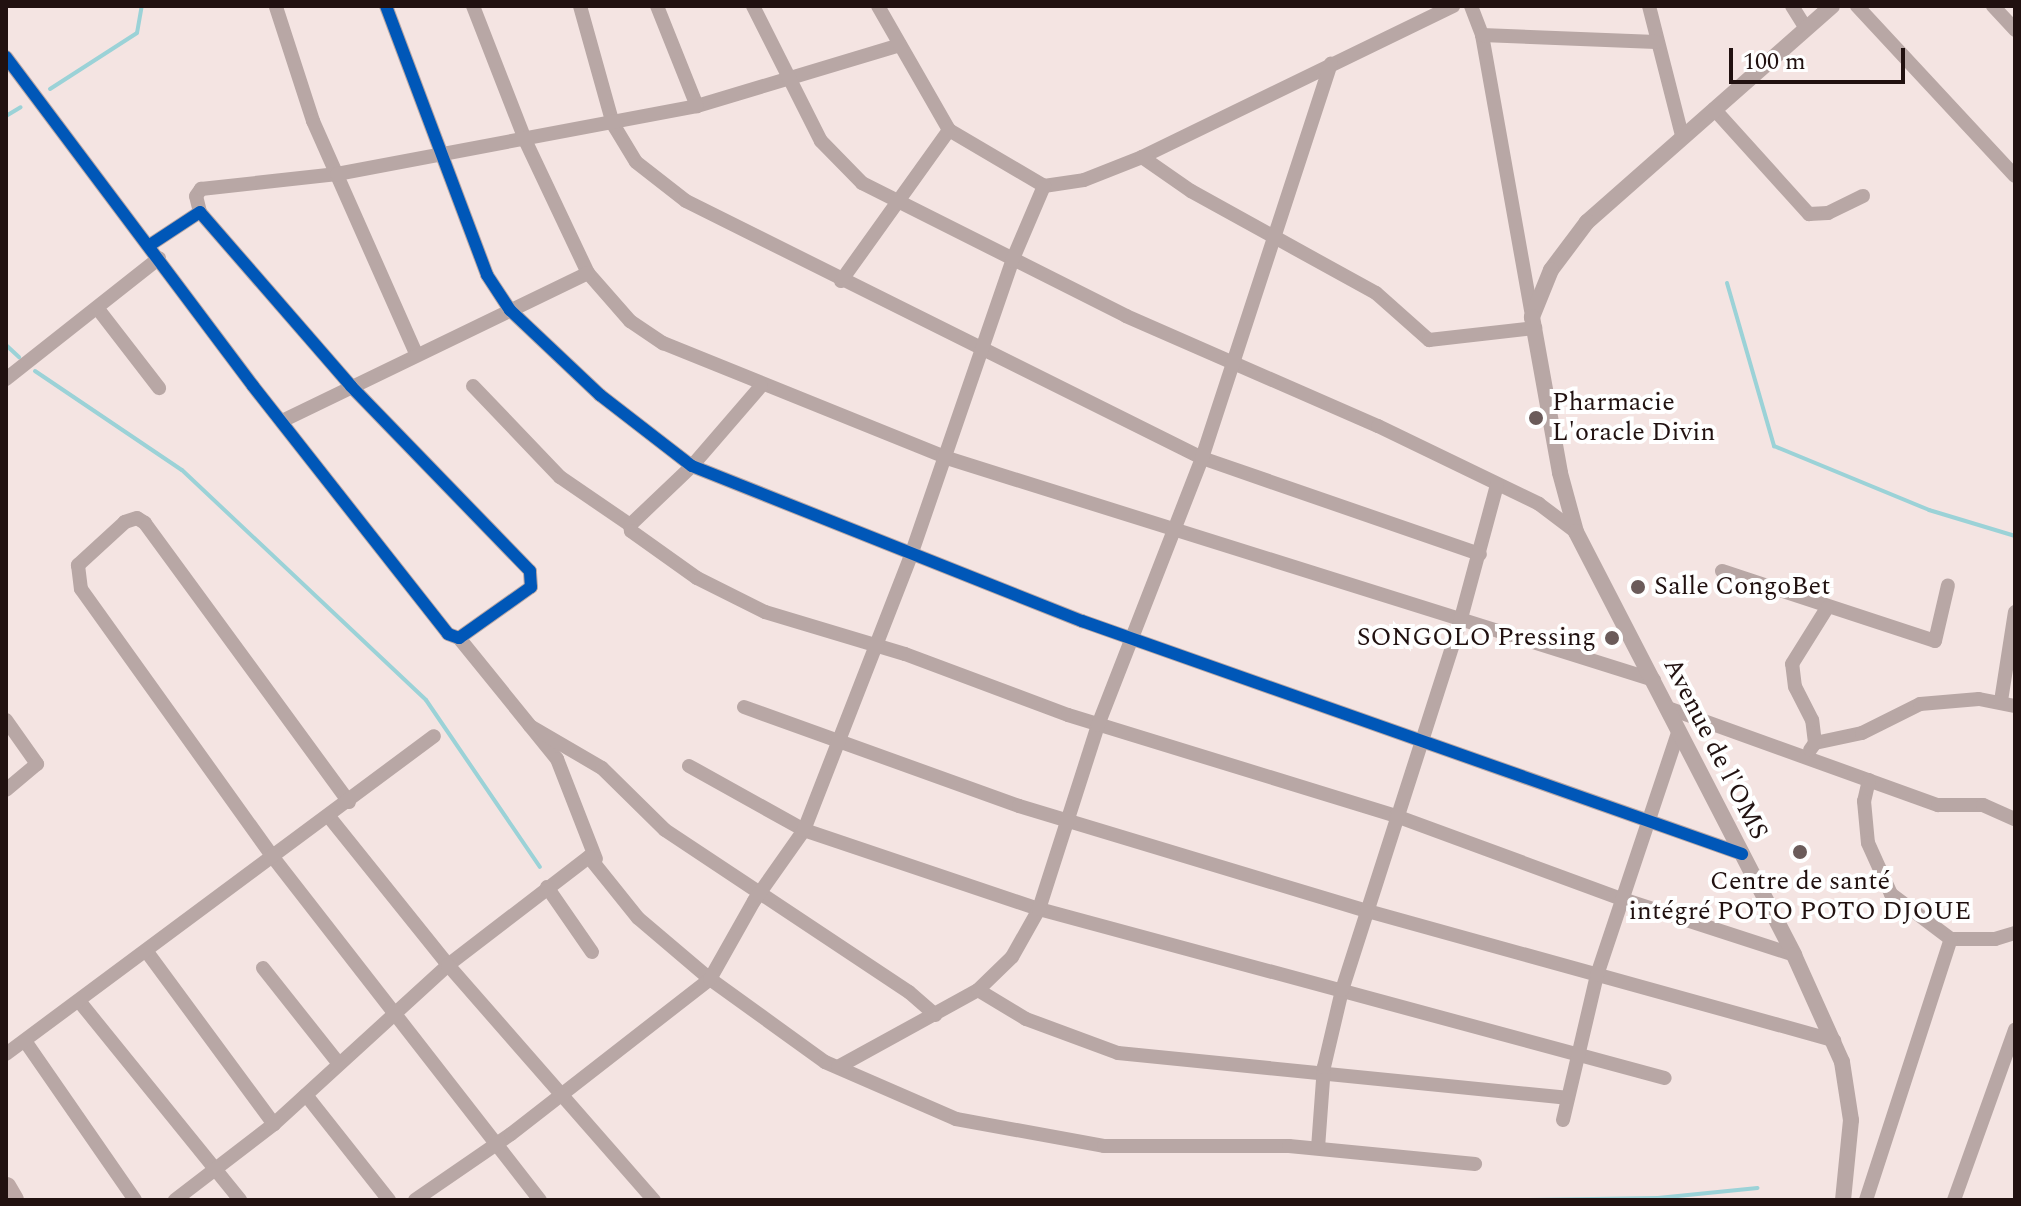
<!DOCTYPE html>
<html>
<head>
<meta charset="utf-8">
<style>
	body { margin:0 }
	#map { position:relative; width:2021px; height:1206px; overflow:hidden; background:#f4e4e2; font-family:Spectral,serif }
	div>[style] { position:absolute }
	.stream>* { height:4px; margin:-2px; padding:0 2px; transform-origin:2px; border-radius:2px; background:#9bd2d7 }
	.minor>* { height:14px; margin:-7px; padding:0 7px; transform-origin:7px; border-radius:7px; background:#b8a7a5 }
	.tertiary>* { height:16px; margin:-8px; padding:0 8px; transform-origin:8px; border-radius:8px; background:#b8a7a5 }
	.primary>* { height:22px; margin:-11px; padding:0 11px; transform-origin:11px; border-radius:11px; background:#bda8a6 }
	.cycleway>* { height:12px; margin:-6px; padding:0 6px; transform-origin:6px; border-radius:6px; background:#0057b8 }
	.dots>* { width:22px; height:22px; translate:-50% -50%; box-sizing:border-box; border:4px solid #fff; border-radius:50% }
	span { translate:-50% -50%; white-space:nowrap; text-align:center; line-height:1.15; -webkit-text-stroke:8px #fff; paint-order:stroke }
	.poi-label { font-size:26px; color:#211110 }
	.left { translate:0 -50%; text-align:left }
	.right { translate:-100% -50%; text-align:right }
	.street-label { font-size:26px; color:#211110 }
	.frame { position:absolute; inset:0; border:8px solid #211110; pointer-events:none }
	.scale { position:absolute; left:1729px; top:48px; width:176px; height:36px; box-sizing:border-box; border:4px solid #211110; border-top:0; padding-left:10px; font-size:24px; line-height:28px; white-space:nowrap; color:#211110; -webkit-text-stroke:6px #fff; paint-order:stroke }
</style>
</head>
<body>
<div id="map">
	<div class="stream">
		<div style="left:50px;top:89px;width:103px;rotate:-32.8deg"></div>
		<div style="left:137px;top:33px;width:27px;rotate:-80deg"></div>
		<div style="left:6px;top:116px;width:17px;rotate:-31deg"></div>
		<div style="left:1727px;top:283px;width:170px;rotate:73.9deg"></div>
		<div style="left:1774px;top:446px;width:168px;rotate:22.4deg"></div>
		<div style="left:1929px;top:510px;width:90px;rotate:16.8deg"></div>
		<div style="left:6px;top:345px;width:18px;rotate:43deg"></div>
		<div style="left:35px;top:371px;width:177px;rotate:34deg"></div>
		<div style="left:182px;top:470px;width:335px;rotate:43.3deg"></div>
		<div style="left:426px;top:700px;width:202px;rotate:55.7deg"></div>
		<div style="left:1528px;top:1200px;width:130px;rotate:-0.9deg"></div>
		<div style="left:1658px;top:1198px;width:100px;rotate:-5.7deg"></div>
	</div>
	<div class="minor">
		<div style="left:386px;top:6px;width:287px;rotate:69.4deg"></div>
		<div style="left:487px;top:275px;width:42px;rotate:56.7deg"></div>
		<div style="left:510px;top:310px;width:124px;rotate:43.4deg"></div>
		<div style="left:600px;top:395px;width:116px;rotate:37.7deg"></div>
		<div style="left:692px;top:466px;width:420px;rotate:21.7deg"></div>
		<div style="left:1082px;top:621px;width:700px;rotate:19.44deg"></div>
		<div style="left:473px;top:6px;width:146px;rotate:68.7deg"></div>
		<div style="left:526px;top:142px;width:145px;rotate:64.7deg"></div>
		<div style="left:588px;top:273px;width:64px;rotate:48.8deg"></div>
		<div style="left:630px;top:321px;width:40px;rotate:34deg"></div>
		<div style="left:663px;top:343px;width:306px;rotate:22deg"></div>
		<div style="left:947px;top:458px;width:741px;rotate:17.43deg"></div>
		<div style="left:580px;top:6px;width:123px;rotate:74.4deg"></div>
		<div style="left:613px;top:124px;width:44px;rotate:58.8deg"></div>
		<div style="left:636px;top:162px;width:63px;rotate:38deg"></div>
		<div style="left:686px;top:201px;width:576px;rotate:26.48deg"></div>
		<div style="left:1202px;top:458px;width:294px;rotate:19.1deg"></div>
		<div style="left:657px;top:6px;width:108px;rotate:68.2deg"></div>
		<div style="left:697px;top:106px;width:212px;rotate:-16.7deg"></div>
		<div style="left:753px;top:6px;width:151px;rotate:63.3deg"></div>
		<div style="left:821px;top:141px;width:59px;rotate:45.7deg"></div>
		<div style="left:862px;top:183px;width:296px;rotate:26.7deg"></div>
		<div style="left:1126px;top:316px;width:275px;rotate:23.6deg"></div>
		<div style="left:1378px;top:426px;width:179px;rotate:25.8deg"></div>
		<div style="left:1539px;top:504px;width:46px;rotate:37.1deg"></div>
		<div style="left:878px;top:6px;width:143px;rotate:60.2deg"></div>
		<div style="left:949px;top:130px;width:110px;rotate:30.5deg"></div>
		<div style="left:1044px;top:186px;width:40px;rotate:-8.5deg"></div>
		<div style="left:1084px;top:180px;width:62px;rotate:-21.6deg"></div>
		<div style="left:1142px;top:157px;width:346px;rotate:-25.9deg"></div>
		<div style="left:1471px;top:6px;width:31px;rotate:69deg"></div>
		<div style="left:1482px;top:35px;width:286px;rotate:79.9deg"></div>
		<div style="left:1649px;top:6px;width:133px;rotate:75.7deg"></div>
		<div style="left:1792px;top:6px;width:26px;rotate:58deg"></div>
		<div style="left:1857px;top:6px;width:232px;rotate:47.1deg"></div>
		<div style="left:1993px;top:6px;width:33px;rotate:47deg"></div>
		<div style="left:276px;top:7px;width:120px;rotate:72deg"></div>
		<div style="left:313px;top:121px;width:254px;rotate:66.1deg"></div>
		<div style="left:1482px;top:35px;width:174px;rotate:2.3deg"></div>
		<div style="left:6px;top:57px;width:411px;rotate:53.1deg"></div>
		<div style="left:253px;top:386px;width:315px;rotate:51.8deg"></div>
		<div style="left:448px;top:634px;width:12px;rotate:20deg"></div>
		<div style="left:459px;top:638px;width:88px;rotate:-35.3deg"></div>
		<div style="left:531px;top:587px;width:16px;rotate:-94deg"></div>
		<div style="left:530px;top:571px;width:257px;rotate:-134.1deg"></div>
		<div style="left:351px;top:386px;width:230px;rotate:-131deg"></div>
		<div style="left:200px;top:212px;width:60px;rotate:146.6deg"></div>
		<div style="left:1714px;top:109px;width:142px;rotate:47.9deg"></div>
		<div style="left:1809px;top:214px;width:19px;rotate:-3deg"></div>
		<div style="left:1828px;top:213px;width:39px;rotate:-26deg"></div>
		<div style="left:1142px;top:157px;width:60px;rotate:34.8deg"></div>
		<div style="left:1191px;top:191px;width:211px;rotate:28.9deg"></div>
		<div style="left:1376px;top:293px;width:71px;rotate:41.6deg"></div>
		<div style="left:1429px;top:340px;width:107px;rotate:-6.5deg"></div>
		<div style="left:200px;top:212px;width:16px;rotate:-104deg"></div>
		<div style="left:196px;top:196px;width:9px;rotate:-54deg"></div>
		<div style="left:201px;top:189px;width:137px;rotate:-6.3deg"></div>
		<div style="left:337px;top:174px;width:366px;rotate:-10.7deg"></div>
		<div style="left:841px;top:281px;width:186px;rotate:-54.4deg"></div>
		<div style="left:98px;top:309px;width:100px;rotate:52.3deg"></div>
		<div style="left:6px;top:379px;width:195px;rotate:-38.3deg"></div>
		<div style="left:473px;top:386px;width:126px;rotate:46.3deg"></div>
		<div style="left:560px;top:477px;width:85px;rotate:34.4deg"></div>
		<div style="left:761px;top:386px;width:106px;rotate:130.8deg"></div>
		<div style="left:692px;top:466px;width:86px;rotate:136.4deg"></div>
		<div style="left:630px;top:525px;width:6px;rotate:81deg"></div>
		<div style="left:631px;top:531px;width:81px;rotate:35.5deg"></div>
		<div style="left:697px;top:578px;width:76px;rotate:26.6deg"></div>
		<div style="left:765px;top:612px;width:146px;rotate:16.7deg"></div>
		<div style="left:905px;top:654px;width:174px;rotate:20.5deg"></div>
		<div style="left:1068px;top:715px;width:343px;rotate:17.1deg"></div>
		<div style="left:1396px;top:816px;width:241px;rotate:20.2deg"></div>
		<div style="left:1622px;top:899px;width:181px;rotate:18deg"></div>
		<div style="left:282px;top:421px;width:340px;rotate:-25.8deg"></div>
		<div style="left:1722px;top:571px;width:224px;rotate:18.2deg"></div>
		<div style="left:1935px;top:641px;width:57px;rotate:-76.9deg"></div>
		<div style="left:459px;top:638px;width:156px;rotate:51deg"></div>
		<div style="left:557px;top:759px;width:107px;rotate:68.7deg"></div>
		<div style="left:2001px;top:701px;width:90px;rotate:-81.1deg"></div>
		<div style="left:744px;top:707px;width:292px;rotate:19.8deg"></div>
		<div style="left:1019px;top:806px;width:360px;rotate:16.8deg"></div>
		<div style="left:1364px;top:910px;width:488px;rotate:15.5deg"></div>
		<div style="left:1668px;top:708px;width:287px;rotate:19.8deg"></div>
		<div style="left:1938px;top:805px;width:45px"></div>
		<div style="left:1983px;top:805px;width:35px;rotate:24deg"></div>
		<div style="left:6px;top:720px;width:54px;rotate:54.8deg"></div>
		<div style="left:37px;top:764px;width:40px;rotate:140deg"></div>
		<div style="left:530px;top:726px;width:83px;rotate:30.3deg"></div>
		<div style="left:602px;top:768px;width:88px;rotate:44.5deg"></div>
		<div style="left:665px;top:830px;width:293px;rotate:33.6deg"></div>
		<div style="left:909px;top:992px;width:35px;rotate:41deg"></div>
		<div style="left:1815px;top:743px;width:48px;rotate:-12deg"></div>
		<div style="left:1862px;top:733px;width:65px;rotate:-26.6deg"></div>
		<div style="left:1920px;top:704px;width:59px;rotate:-4.8deg"></div>
		<div style="left:1979px;top:699px;width:37px;rotate:11deg"></div>
		<div style="left:1810px;top:750px;width:9px;rotate:-54deg"></div>
		<div style="left:1815px;top:743px;width:23px;rotate:-97deg"></div>
		<div style="left:1812px;top:720px;width:37px;rotate:-117deg"></div>
		<div style="left:1795px;top:687px;width:23px;rotate:-97deg"></div>
		<div style="left:1792px;top:664px;width:66px;rotate:-58deg"></div>
		<div style="left:689px;top:766px;width:132px;rotate:29.1deg"></div>
		<div style="left:804px;top:830px;width:248px;rotate:18.6deg"></div>
		<div style="left:1039px;top:909px;width:648px;rotate:15.11deg"></div>
		<div style="left:1869px;top:780px;width:22px;rotate:103deg"></div>
		<div style="left:1864px;top:801px;width:42px;rotate:84.6deg"></div>
		<div style="left:1868px;top:843px;width:56px;rotate:65.7deg"></div>
		<div style="left:1891px;top:894px;width:75px;rotate:36.9deg"></div>
		<div style="left:1951px;top:939px;width:44px"></div>
		<div style="left:1995px;top:939px;width:21px;rotate:-17deg"></div>
		<div style="left:349px;top:802px;width:346px;rotate:-126.2deg"></div>
		<div style="left:145px;top:523px;width:9px;rotate:-148deg"></div>
		<div style="left:137px;top:518px;width:13px;rotate:162deg"></div>
		<div style="left:125px;top:522px;width:64px;rotate:137.5deg"></div>
		<div style="left:78px;top:565px;width:24px;rotate:83deg"></div>
		<div style="left:81px;top:589px;width:328px;rotate:54.4deg"></div>
		<div style="left:272px;top:856px;width:436px;rotate:52.1deg"></div>
		<div style="left:330px;top:818px;width:189px;rotate:51.2deg"></div>
		<div style="left:448px;top:965px;width:178px;rotate:-37.5deg"></div>
		<div style="left:589px;top:857px;width:78px;rotate:51.2deg"></div>
		<div style="left:638px;top:918px;width:94px;rotate:40.3deg"></div>
		<div style="left:710px;top:979px;width:142px;rotate:35.8deg"></div>
		<div style="left:825px;top:1062px;width:143px;rotate:23.5deg"></div>
		<div style="left:956px;top:1119px;width:150px;rotate:10.3deg"></div>
		<div style="left:1104px;top:1146px;width:185px"></div>
		<div style="left:1289px;top:1146px;width:187px;rotate:5.5deg"></div>
		<div style="left:547px;top:887px;width:79px;rotate:55.3deg"></div>
		<div style="left:147px;top:952px;width:214px;rotate:53.6deg"></div>
		<div style="left:263px;top:968px;width:122px;rotate:51.6deg"></div>
		<div style="left:978px;top:990px;width:56px;rotate:31.1deg"></div>
		<div style="left:1026px;top:1019px;width:98px;rotate:20.3deg"></div>
		<div style="left:1118px;top:1053px;width:451px;rotate:5.7deg"></div>
		<div style="left:79px;top:1001px;width:256px;rotate:51deg"></div>
		<div style="left:25px;top:1041px;width:193px;rotate:55.3deg"></div>
		<div style="left:6px;top:1054px;width:533px;rotate:-36.61deg"></div>
		<div style="left:838px;top:1067px;width:160px;rotate:-28.8deg"></div>
		<div style="left:978px;top:990px;width:47px;rotate:-44.1deg"></div>
		<div style="left:1012px;top:957px;width:55px;rotate:-60.6deg"></div>
		<div style="left:1039px;top:909px;width:193px;rotate:-72.2deg"></div>
		<div style="left:1098px;top:725px;width:287px;rotate:-68.7deg"></div>
		<div style="left:1202px;top:458px;width:415px;rotate:-71.9deg"></div>
		<div style="left:306px;top:1095px;width:134px;rotate:51.7deg"></div>
		<div style="left:1563px;top:1120px;width:149px;rotate:-76.8deg"></div>
		<div style="left:1597px;top:975px;width:258px;rotate:-71.5deg"></div>
		<div style="left:1318px;top:1148px;width:81px;rotate:-85.8deg"></div>
		<div style="left:1324px;top:1067px;width:79px;rotate:-76.8deg"></div>
		<div style="left:1342px;top:990px;width:386px;rotate:-72.2deg"></div>
		<div style="left:1460px;top:622px;width:142px;rotate:-74.9deg"></div>
		<div style="left:175px;top:1200px;width:125px;rotate:-37.5deg"></div>
		<div style="left:274px;top:1124px;width:236px;rotate:-42.4deg"></div>
		<div style="left:448px;top:965px;width:313px;rotate:48.8deg"></div>
		<div style="left:415px;top:1200px;width:116px;rotate:-34.5deg"></div>
		<div style="left:511px;top:1134px;width:252px;rotate:-37.9deg"></div>
		<div style="left:710px;top:979px;width:90px;rotate:-60.6deg"></div>
		<div style="left:754px;top:901px;width:87px;rotate:-54.8deg"></div>
		<div style="left:804px;top:830px;width:295px;rotate:-68.7deg"></div>
		<div style="left:911px;top:555px;width:311px;rotate:-71deg"></div>
		<div style="left:1012px;top:261px;width:82px;rotate:-66.9deg"></div>
		<div style="left:1866px;top:1200px;width:274px;rotate:-72deg"></div>
		<div style="left:1954px;top:1200px;width:181px;rotate:-70.3deg"></div>
	</div>
	<div class="tertiary">
		<div style="left:1832px;top:6px;width:327px;rotate:138.6deg"></div>
		<div style="left:1587px;top:222px;width:60px;rotate:126.9deg"></div>
		<div style="left:1551px;top:270px;width:51px;rotate:112deg"></div>
		<div style="left:1532px;top:317px;width:158px;rotate:79.8deg"></div>
		<div style="left:1560px;top:473px;width:61px;rotate:74.8deg"></div>
		<div style="left:1576px;top:532px;width:476px;rotate:62.7deg"></div>
		<div style="left:1794px;top:955px;width:117px;rotate:65.8deg"></div>
		<div style="left:1842px;top:1062px;width:59px;rotate:81.2deg"></div>
		<div style="left:1851px;top:1120px;width:80px;rotate:95.7deg"></div>
	</div>
	<div class="primary">
		<div style="left:6px;top:1188px;width:14px;rotate:60deg"></div>
	</div>
	<div class="cycleway">
		<div style="left:386px;top:6px;width:287px;rotate:69.4deg"></div>
		<div style="left:487px;top:275px;width:42px;rotate:56.7deg"></div>
		<div style="left:510px;top:310px;width:124px;rotate:43.4deg"></div>
		<div style="left:600px;top:395px;width:116px;rotate:37.7deg"></div>
		<div style="left:692px;top:466px;width:420px;rotate:21.7deg"></div>
		<div style="left:1082px;top:621px;width:700px;rotate:19.44deg"></div>
		<div style="left:6px;top:57px;width:411px;rotate:53.1deg"></div>
		<div style="left:253px;top:386px;width:315px;rotate:51.8deg"></div>
		<div style="left:448px;top:634px;width:12px;rotate:20deg"></div>
		<div style="left:459px;top:638px;width:88px;rotate:-35.3deg"></div>
		<div style="left:531px;top:587px;width:16px;rotate:-94deg"></div>
		<div style="left:530px;top:571px;width:257px;rotate:-134.1deg"></div>
		<div style="left:351px;top:386px;width:230px;rotate:-131deg"></div>
		<div style="left:200px;top:212px;width:60px;rotate:146.6deg"></div>
	</div>
	<div class="dots">
		<div style="left:1536px;top:418px;background:#6b5b5a"></div>
		<div style="left:1638px;top:587px;background:#6b5b5a"></div>
		<div style="left:1612px;top:638px;background:#6b5b5a"></div>
		<div style="left:1800px;top:852px;background:#6b5b5a"></div>
	</div>
	<div class="poi-label">
		<span class="left" style="left:1552px;top:418px">Pharmacie<br>L'oracle Divin</span>
		<span class="left" style="left:1654px;top:587px">Salle CongoBet</span>
		<span class="right" style="left:1596px;top:638px">SONGOLO Pressing</span>
		<span style="left:1800px;top:897px">Centre de santé<br>intégré POTO POTO DJOUE</span>
	</div>
	<div class="street-label">
		<span style="left:1715px;top:749px;rotate:63deg">Avenue de l'OMS</span>
	</div>
	<div class="frame"></div>
	<div class="scale">100 m</div>
</div>
</body>
</html>
